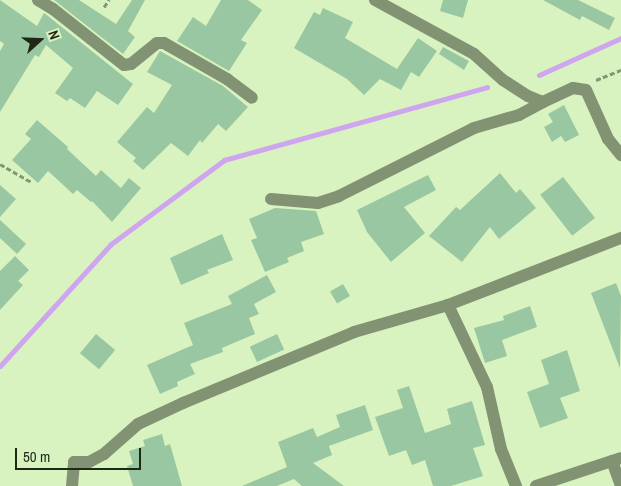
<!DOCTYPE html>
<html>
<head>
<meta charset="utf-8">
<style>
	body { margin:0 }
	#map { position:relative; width:621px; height:486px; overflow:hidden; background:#d9f3c0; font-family:"Archivo Narrow",sans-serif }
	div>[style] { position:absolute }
	.stream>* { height:5px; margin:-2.5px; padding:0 2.5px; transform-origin:2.5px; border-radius:2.5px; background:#cea5ee }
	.building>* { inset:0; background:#99c7a1; transform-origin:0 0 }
	.path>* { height:3px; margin-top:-1.5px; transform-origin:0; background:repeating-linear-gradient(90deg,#849672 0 5px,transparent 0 7.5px) }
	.street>* { height:12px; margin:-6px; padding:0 6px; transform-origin:6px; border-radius:6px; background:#829373 }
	span { translate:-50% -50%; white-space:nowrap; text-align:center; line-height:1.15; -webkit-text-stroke:5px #d9f3c0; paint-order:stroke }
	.north { position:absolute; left:15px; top:15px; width:50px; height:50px; -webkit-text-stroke:4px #d9f3c0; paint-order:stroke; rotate:70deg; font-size:14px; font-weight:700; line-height:20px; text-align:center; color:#1f2815 }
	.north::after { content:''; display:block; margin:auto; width:18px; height:22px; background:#1f2815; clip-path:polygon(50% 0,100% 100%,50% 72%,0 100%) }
	.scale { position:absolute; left:15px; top:448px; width:126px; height:22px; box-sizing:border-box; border:2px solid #1f2815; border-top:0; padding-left:6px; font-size:15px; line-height:18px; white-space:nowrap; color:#1f2815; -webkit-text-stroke:4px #d9f3c0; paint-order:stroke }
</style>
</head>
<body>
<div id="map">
	<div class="stream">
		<div style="left:539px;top:75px;width:90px;rotate:-24.3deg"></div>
		<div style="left:0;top:366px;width:165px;rotate:-47.7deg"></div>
		<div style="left:111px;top:244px;width:141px;rotate:-36.6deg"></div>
		<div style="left:224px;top:160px;width:273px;rotate:-15.5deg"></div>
	</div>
	<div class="building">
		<div style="clip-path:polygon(0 0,37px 26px,44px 13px,48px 16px,133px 84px,118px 105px,97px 91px,85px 108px,70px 98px,67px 101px,55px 93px,73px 68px,46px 45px,39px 57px,35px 55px,0 112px,0 51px,4px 44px,0 41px)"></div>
		<div style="clip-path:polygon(54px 0,79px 0,116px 24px,132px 0,145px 0,128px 31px,135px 37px,123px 54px)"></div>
		<div style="clip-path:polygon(221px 0,248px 0,262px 10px,241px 40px,247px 43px,229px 71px,177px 41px,193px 17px,206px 26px)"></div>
		<div style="clip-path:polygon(443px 0,468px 0,463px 18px,440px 11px)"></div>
		<div style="clip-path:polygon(543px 0,578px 0,615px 18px,609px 30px,582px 16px,580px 20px)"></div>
		<div style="clip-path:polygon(323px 8px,353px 22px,345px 38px,397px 69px,418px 38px,437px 51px,419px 77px,411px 72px,401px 90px,380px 79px,364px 95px,347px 79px,294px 48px,314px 12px,320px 15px)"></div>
		<div style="clip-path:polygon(443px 47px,469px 61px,464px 70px,439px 54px)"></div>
		<div style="clip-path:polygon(160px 51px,223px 86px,248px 107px,226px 131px,218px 124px,202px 143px,200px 140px,188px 156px,171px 143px,143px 170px,133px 161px,136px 158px,117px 142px,147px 107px,154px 113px,172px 85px,147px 72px)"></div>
		<div style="clip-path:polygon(564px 105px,579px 135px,565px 142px,561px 136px,552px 142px,544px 127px,553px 122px,548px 114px)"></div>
		<div style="clip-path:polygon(37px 120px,68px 147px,67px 149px,96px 176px,101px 170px,121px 188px,129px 178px,141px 188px,112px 222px,92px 201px,91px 202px,77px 190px,73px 194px,48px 171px,38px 183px,12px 160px,31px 139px,25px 134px)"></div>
		<div style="clip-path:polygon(500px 173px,516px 193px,520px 189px,536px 208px,499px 239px,490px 227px,462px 262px,429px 236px,456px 207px,460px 210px)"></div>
		<div style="clip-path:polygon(428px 175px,436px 190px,404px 207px,425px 233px,391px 262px,367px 232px,357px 210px)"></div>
		<div style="left:563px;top:177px;width:52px;height:29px;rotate:52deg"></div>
		<div style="clip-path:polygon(0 185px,16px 199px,0 217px)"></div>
		<div style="clip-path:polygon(275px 208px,316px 211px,324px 234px,301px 242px,304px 251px,287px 258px,289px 262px,265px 272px,251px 240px,257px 238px,249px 219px)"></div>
		<div style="clip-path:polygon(0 220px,26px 244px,17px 254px,0 238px)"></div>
		<div style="clip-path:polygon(222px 234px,233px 260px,207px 270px,209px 273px,181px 285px,170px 258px)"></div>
		<div style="clip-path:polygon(15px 256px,29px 270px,18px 281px,23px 285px,0 310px,0 271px)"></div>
		<div style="clip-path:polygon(267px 275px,276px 292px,254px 304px,259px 314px,249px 318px,255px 334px,222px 348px,223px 352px,190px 364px,195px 374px,177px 382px,178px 386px,160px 394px,147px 365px,193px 345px,184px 323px,232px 304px,228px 296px)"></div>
		<div style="clip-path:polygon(616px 283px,621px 296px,620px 368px,591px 293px)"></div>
		<div style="left:343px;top:284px;width:14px;height:15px;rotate:60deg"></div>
		<div style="clip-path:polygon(530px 306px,537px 327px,502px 340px,507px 356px,485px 363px,474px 328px,504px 320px,503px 316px)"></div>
		<div style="left:96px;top:334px;width:25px;height:25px;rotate:40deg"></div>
		<div style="left:277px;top:334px;width:17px;height:30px;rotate:65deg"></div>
		<div style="clip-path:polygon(567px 350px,580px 391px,560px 398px,568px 418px,540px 428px,527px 392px,549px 384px,541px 360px)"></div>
		<div style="clip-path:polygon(409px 386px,425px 433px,451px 424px,447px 409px,472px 401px,485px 445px,473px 448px,483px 476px,451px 486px,433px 486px,425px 460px,412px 465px,406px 450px,389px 456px,375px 417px,403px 408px,397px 390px)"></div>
		<div style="clip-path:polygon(365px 405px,373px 430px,329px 446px,332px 455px,313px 463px,344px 486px,302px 486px,294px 479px,277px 486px,242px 486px,287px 467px,278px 442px,313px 428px,317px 437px,340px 427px,336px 415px)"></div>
		<div style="clip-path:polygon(162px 434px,165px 446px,170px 444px,182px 486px,133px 486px,127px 466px,133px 464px,129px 451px,145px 446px,143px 440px)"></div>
	</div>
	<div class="path">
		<div style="left:104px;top:7px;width:9px;rotate:-54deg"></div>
		<div style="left:596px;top:80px;width:27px;rotate:-22deg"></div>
		<div style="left:0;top:164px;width:36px;rotate:30deg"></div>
	</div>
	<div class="street">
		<div style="left:38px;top:0;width:17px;rotate:31deg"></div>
		<div style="left:53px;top:9px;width:90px;rotate:38.3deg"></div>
		<div style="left:124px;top:65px;width:7px;rotate:-8deg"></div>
		<div style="left:131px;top:64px;width:33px;rotate:-39deg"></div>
		<div style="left:157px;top:43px;width:7px"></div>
		<div style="left:164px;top:43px;width:73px;rotate:29.7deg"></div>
		<div style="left:227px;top:79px;width:31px;rotate:37deg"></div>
		<div style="left:375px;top:0;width:113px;rotate:28.6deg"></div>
		<div style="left:474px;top:54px;width:39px;rotate:42deg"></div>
		<div style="left:503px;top:80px;width:30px;rotate:33deg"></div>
		<div style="left:528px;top:96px;width:16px;rotate:22deg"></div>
		<div style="left:543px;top:102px;width:33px;rotate:-25deg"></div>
		<div style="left:573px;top:88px;width:13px;rotate:9deg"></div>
		<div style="left:586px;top:90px;width:54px;rotate:65.8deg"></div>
		<div style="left:608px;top:139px;width:21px;rotate:51deg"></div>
		<div style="left:271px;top:199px;width:47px;rotate:4.9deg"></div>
		<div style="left:318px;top:203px;width:22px;rotate:-18deg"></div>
		<div style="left:339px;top:196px;width:151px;rotate:-26.7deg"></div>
		<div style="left:474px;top:128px;width:47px;rotate:-16.1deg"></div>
		<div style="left:519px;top:115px;width:27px;rotate:-28deg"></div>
		<div style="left:448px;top:305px;width:91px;rotate:64.6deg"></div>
		<div style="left:487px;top:387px;width:64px;rotate:77.3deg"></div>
		<div style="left:501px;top:449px;width:40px;rotate:68deg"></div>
		<div style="left:612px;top:461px;width:27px;rotate:70deg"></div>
		<div style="left:72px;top:486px;width:24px;rotate:-85deg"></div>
		<div style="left:74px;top:462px;width:15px"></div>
		<div style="left:89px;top:462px;width:17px;rotate:-28deg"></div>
		<div style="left:104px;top:454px;width:45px;rotate:-41.4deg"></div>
		<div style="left:138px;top:424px;width:50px;rotate:-25deg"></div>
		<div style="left:183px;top:403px;width:185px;rotate:-22.5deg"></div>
		<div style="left:354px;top:332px;width:98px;rotate:-16deg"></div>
		<div style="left:448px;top:305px;width:186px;rotate:-21.2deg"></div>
		<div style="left:536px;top:486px;width:89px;rotate:-18.2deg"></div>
	</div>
	<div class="north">N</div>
	<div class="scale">50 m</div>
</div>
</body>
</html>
